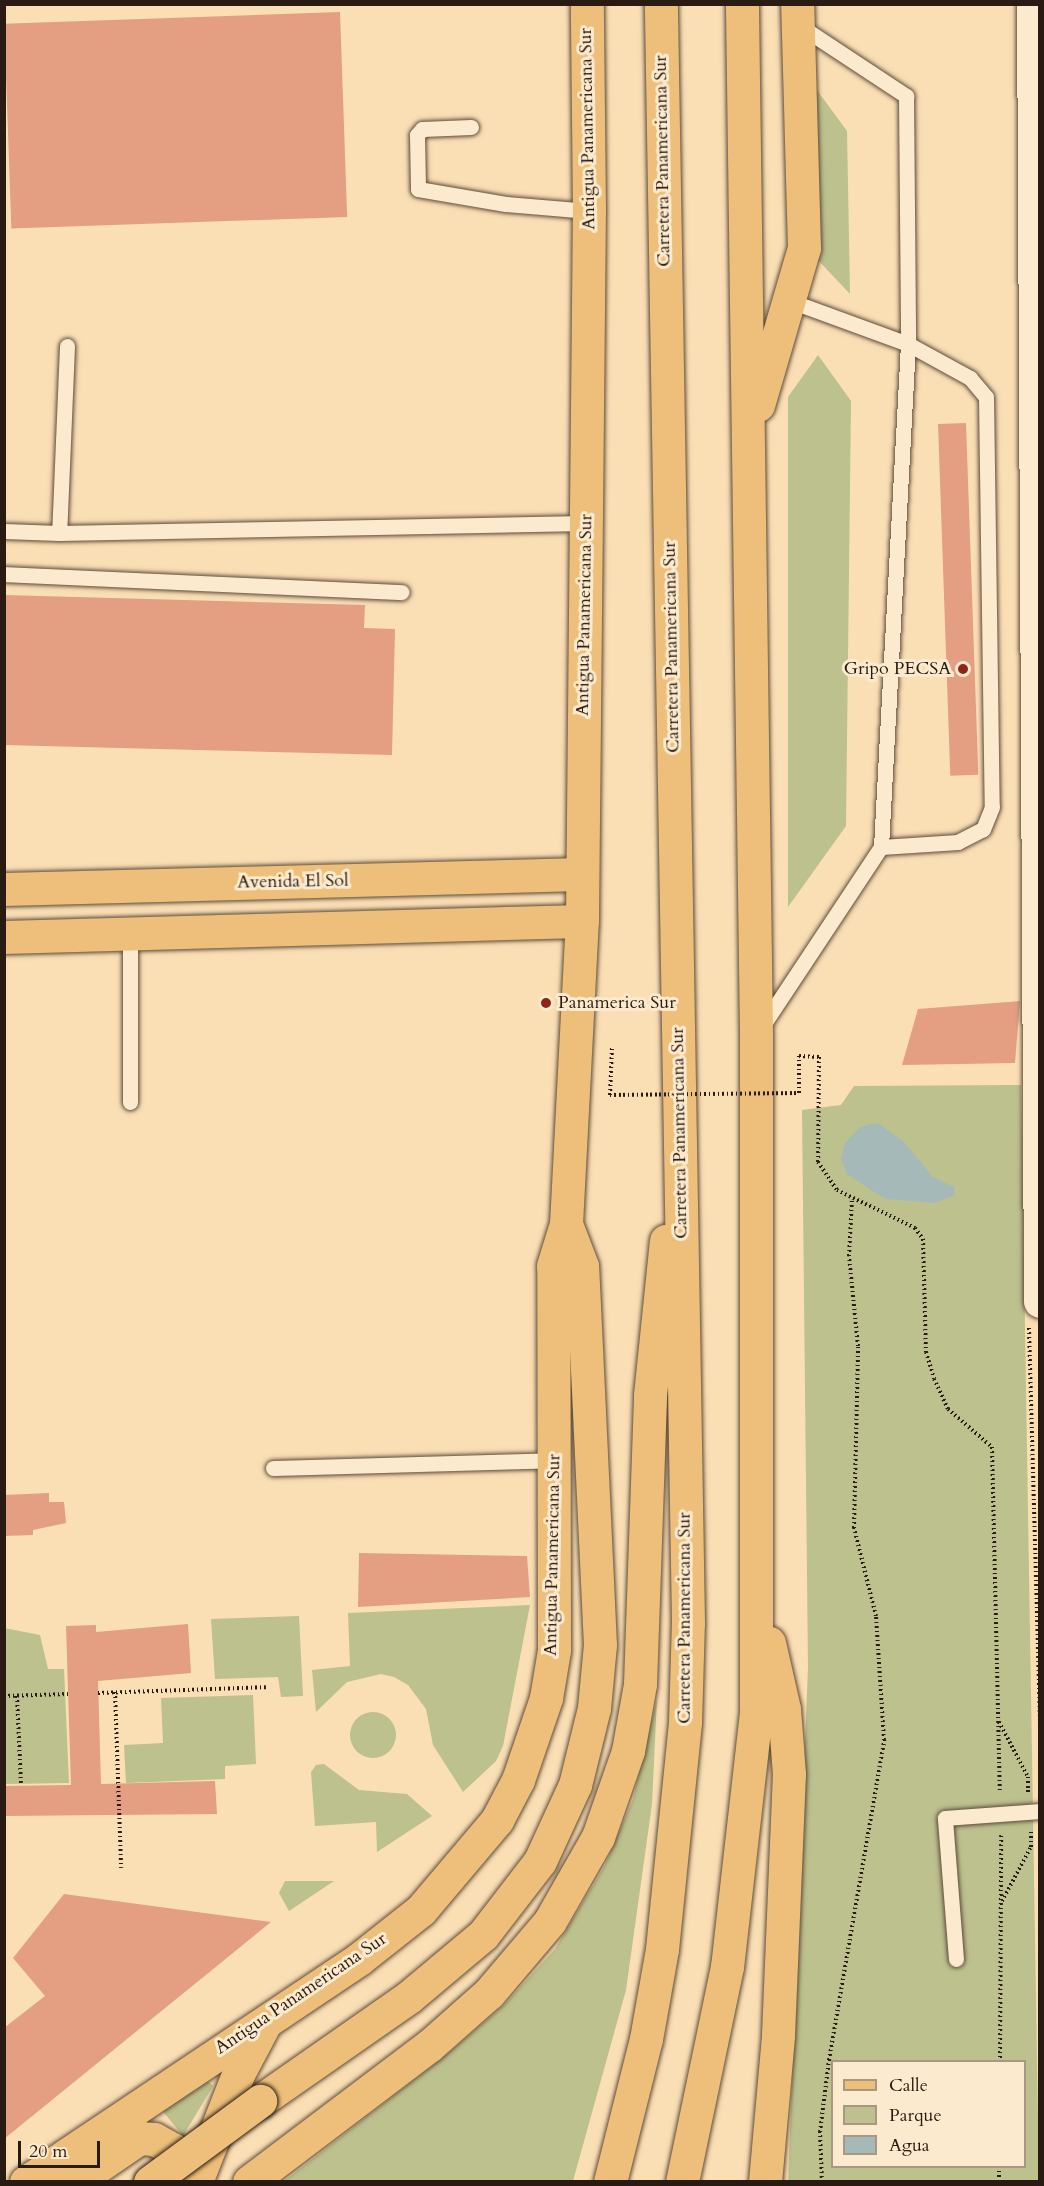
<!DOCTYPE html>
<html>
<head>
<meta charset="utf-8">
<style>
	body { margin:0 }
	#map { position:relative; width:1044px; height:2186px; overflow:hidden; background:#fadeb4; font-family:Cardo,serif }
	div>[style] { position:absolute }
	.green>* { inset:0; background:#bcc18e }
	.round { border-radius:50% }
	.water>* { inset:0; background:#a5b9b9 }
	.building>* { inset:0; background:#e49e81; transform-origin:0 0 }
	.path>* { height:4px; margin-top:-2px; transform-origin:0; background:repeating-linear-gradient(90deg,#2a1b12 0 1.5px,transparent 0 4.5px) }
	.roads { filter:drop-shadow(0 0 2px #5e4c3a) drop-shadow(0 0 2px #5e4c3a) }
	.lane>* { height:15px; margin:-7.5px; padding:0 7.5px; transform-origin:7.5px; border-radius:7.5px; background:#fceace }
	.secondary>* { height:33px; margin:-16.5px; padding:0 16.5px; transform-origin:16.5px; border-radius:16.5px; background:#fceace }
	.primary>* { height:33px; margin:-16.5px; padding:0 16.5px; transform-origin:16.5px; border-radius:16.5px; background:#edbf7a }
	.highway>* { height:33px; margin:-16.5px; padding:0 16.5px; transform-origin:16.5px; border-radius:16.5px; background:#edbf7a }
	.path-bridge>* { height:4px; margin-top:-2px; transform-origin:0; background:repeating-linear-gradient(90deg,#2a1b12 0 1.5px,transparent 0 4.5px) }
	.bridges { filter:drop-shadow(0 0 2px #2a1b12) drop-shadow(0 0 2px #2a1b12) }
	.primary-bridge>* { height:33px; margin:-16.5px; padding:0 16.5px; transform-origin:16.5px; border-radius:16.5px; background:#edbf7a }
	.dots>* { width:16px; height:16px; translate:-50% -50%; box-sizing:border-box; border:3px solid #fceace; border-radius:50% }
	span { translate:-50% -50%; white-space:nowrap; text-align:center; line-height:1.15; -webkit-text-stroke:6px #fceace; paint-order:stroke }
	.street-label { font-size:18px; color:#2a1b12 }
	.poi-label { font-size:18px; color:#2a1b12 }
	.right { translate:-100% -50%; text-align:right }
	.left { translate:0 -50%; text-align:left }
	.frame { position:absolute; inset:0; border:6px solid #2a1b12; pointer-events:none }
	.legend { position:absolute; left:831px; top:2060px; width:195px; height:108px; box-sizing:border-box; background:#fceace; border:2px solid #a89783; margin:0; padding:8px 10px; list-style:none; font-size:18px; color:#2a1b12 }
	.legend li { display:flex; align-items:center; gap:12px; height:30px }
	.legend b { width:30px; border:2px solid #a89783 }
	.scale { position:absolute; left:18px; top:2141px; width:82px; height:27px; box-sizing:border-box; border:3px solid #2a1b12; border-top:0; padding-left:8px; font-size:18px; line-height:21px; white-space:nowrap; color:#2a1b12; -webkit-text-stroke:4px #fceace; paint-order:stroke }
</style>
</head>
<body>
<div id="map">
	<div class="green">
		<div style="clip-path:polygon(808px 78px,847px 131px,850px 294px,816px 258px)"></div>
		<div style="clip-path:polygon(818px 355px,851px 401px,846px 826px,788px 907px,788px 397px)"></div>
		<div style="clip-path:polygon(evenodd,1021px 1085px,1039px 2181px,788px 2182px,808px 1667px,802px 1110px,841px 1105px,854px 1086px,1021px 1085px,832px 2062px,1024px 2062px,1024px 2166px,832px 2166px,832px 2062px)"></div>
		<div style="clip-path:polygon(530px 1605px,503px 1746px,496px 1761px,463px 1792px,433px 1745px,426px 1709px,408px 1685px,394px 1677px,381px 1674px,347px 1682px,316px 1712px,312px 1670px,350px 1666px,348px 1613px)"></div>
		<div style="clip-path:polygon(299px 1616px,303px 1696px,281px 1697px,278px 1677px,215px 1679px,211px 1619px)"></div>
		<div style="clip-path:polygon(4px 1628px,40px 1635px,48px 1669px,64px 1669px,69px 1783px,5px 1784px)"></div>
		<div style="clip-path:polygon(253px 1695px,256px 1764px,225px 1766px,225px 1779px,126px 1783px,124px 1745px,163px 1743px,161px 1698px)"></div>
		<div style="clip-path:polygon(657px 1699px,652px 1804px,626px 1990px,573px 2181px,283px 2182px,446px 2055px,504px 2005px,555px 1949px,605px 1865px,633px 1799px)"></div>
		<div class="round" style="left:350px;top:1712px;width:46px;height:46px"></div>
		<div style="clip-path:polygon(324px 1764px,359px 1790px,407px 1794px,432px 1816px,377px 1852px,376px 1822px,315px 1826px,311px 1772px,316px 1765px)"></div>
		<div style="clip-path:polygon(285px 1881px,334px 1881px,289px 1911px,279px 1893px)"></div>
		<div style="clip-path:polygon(208px 2081px,213px 2086px,183px 2136px,161px 2109px)"></div>
	</div>
	<div class="water">
		<div style="clip-path:polygon(878px 1123px,904px 1142px,933px 1177px,954px 1187px,955px 1195px,935px 1203px,885px 1199px,847px 1174px,841px 1159px,845px 1143px,860px 1127px)"></div>
	</div>
	<div class="building">
		<div style="left:340px;top:12px;width:205px;height:336px;rotate:88deg"></div>
		<div style="left:966px;top:423px;width:352px;height:28px;rotate:88deg"></div>
		<div style="clip-path:polygon(4px 595px,365px 605px,364px 628px,395px 629px,392px 755px,4px 745px)"></div>
		<div style="clip-path:polygon(1020px 1001px,1015px 1063px,902px 1065px,918px 1009px)"></div>
		<div style="clip-path:polygon(49px 1493px,49px 1502px,64px 1502px,66px 1523px,33px 1530px,33px 1535px,4px 1536px,4px 1495px)"></div>
		<div style="clip-path:polygon(359px 1553px,527px 1556px,530px 1597px,358px 1607px)"></div>
		<div style="clip-path:polygon(188px 1624px,191px 1673px,98px 1681px,101px 1784px,215px 1781px,217px 1814px,4px 1816px,4px 1786px,71px 1785px,66px 1626px,96px 1625px,96px 1632px)"></div>
		<div style="clip-path:polygon(64px 1894px,271px 1922px,4px 2139px,4px 2028px,45px 1996px,13px 1958px)"></div>
	</div>
	<div class="path">
		<div style="left:799px;top:1093px;width:37px;rotate:-90deg"></div>
		<div style="left:799px;top:1056px;width:20px;rotate:3deg"></div>
		<div style="left:819px;top:1057px;width:105px;rotate:90.5deg"></div>
		<div style="left:818px;top:1162px;width:34px;rotate:56deg"></div>
		<div style="left:837px;top:1190px;width:87px;rotate:26deg"></div>
		<div style="left:915px;top:1228px;width:14px;rotate:54deg"></div>
		<div style="left:923px;top:1239px;width:113px;rotate:88.5deg"></div>
		<div style="left:926px;top:1352px;width:28px;rotate:73deg"></div>
		<div style="left:934px;top:1379px;width:33px;rotate:65deg"></div>
		<div style="left:948px;top:1409px;width:58px;rotate:40.8deg"></div>
		<div style="left:992px;top:1447px;width:346px;rotate:88.7deg"></div>
		<div style="left:610px;top:1095px;width:47px;rotate:-87.6deg"></div>
		<div style="left:1029px;top:1328px;width:396px;rotate:88.4deg"></div>
		<div style="left:115px;top:1692px;width:176px;rotate:88deg"></div>
		<div style="left:98px;top:1693px;width:168px;rotate:-2deg"></div>
		<div style="left:4px;top:1696px;width:64px;rotate:-1.8deg"></div>
		<div style="left:17px;top:1696px;width:87px;rotate:87.4deg"></div>
		<div style="left:999px;top:1722px;width:62px;rotate:62.2deg"></div>
		<div style="left:1028px;top:1777px;width:15px;rotate:90deg"></div>
		<div style="left:1002px;top:1901px;width:61px;rotate:-61.8deg"></div>
		<div style="left:1031px;top:1847px;width:15px;rotate:-90deg"></div>
		<div style="left:1000px;top:2062px;width:228px;rotate:-89.7deg"></div>
		<div style="left:999px;top:2166px;width:16px;rotate:90deg"></div>
		<div style="left:822px;top:2182px;width:50px;rotate:-92.3deg"></div>
		<div style="left:820px;top:2132px;width:73px;rotate:-82.9deg"></div>
		<div style="left:829px;top:2060px;width:325px;rotate:-80.2deg"></div>
		<div style="left:884px;top:1740px;width:124px;rotate:-93.7deg"></div>
		<div style="left:876px;top:1616px;width:91px;rotate:-104deg"></div>
		<div style="left:854px;top:1528px;width:182px;rotate:-88.7deg"></div>
		<div style="left:858px;top:1346px;width:90px;rotate:-95.7deg"></div>
		<div style="left:849px;top:1256px;width:58px;rotate:-87deg"></div>
	</div>
	<div class="roads">
		<div class="lane">
			<div style="left:797px;top:24px;width:131px;rotate:33.4deg"></div>
			<div style="left:906px;top:96px;width:248px;rotate:89.5deg"></div>
			<div style="left:908px;top:344px;width:71px;rotate:28.7deg"></div>
			<div style="left:970px;top:378px;width:25px;rotate:50deg"></div>
			<div style="left:986px;top:397px;width:410px;rotate:89.2deg"></div>
			<div style="left:992px;top:807px;width:24px;rotate:112deg"></div>
			<div style="left:983px;top:829px;width:28px;rotate:153deg"></div>
			<div style="left:958px;top:842px;width:77px;rotate:176.3deg"></div>
			<div style="left:471px;top:127px;width:49px;rotate:177.7deg"></div>
			<div style="left:422px;top:129px;width:8px;rotate:130deg"></div>
			<div style="left:417px;top:135px;width:54px;rotate:88.9deg"></div>
			<div style="left:418px;top:189px;width:89px;rotate:9.7deg"></div>
			<div style="left:506px;top:204px;width:83px;rotate:4.8deg"></div>
			<div style="left:67px;top:346px;width:187px;rotate:92.4deg"></div>
			<div style="left:59px;top:533px;width:527px;rotate:-1.09deg"></div>
			<div style="left:4px;top:531px;width:55px;rotate:2.1deg"></div>
			<div style="left:4px;top:574px;width:398px;rotate:2.6deg"></div>
			<div style="left:761px;top:1028px;width:217px;rotate:-56.5deg"></div>
			<div style="left:881px;top:847px;width:504px;rotate:-86.93deg"></div>
			<div style="left:908px;top:344px;width:128px;rotate:-159.9deg"></div>
			<div style="left:130px;top:1102px;width:168px;rotate:-90deg"></div>
			<div style="left:273px;top:1468px;width:281px;rotate:-1.6deg"></div>
			<div style="left:956px;top:1959px;width:141px;rotate:-94.5deg"></div>
			<div style="left:945px;top:1818px;width:95px;rotate:-4.2deg"></div>
		</div>
		<div class="secondary">
			<div style="left:1033px;top:4px;width:1297px;rotate:89.69deg"></div>
		</div>
		<div class="primary">
			<div style="left:4px;top:889px;width:578px;rotate:-1.49deg"></div>
			<div style="left:4px;top:937px;width:578px;rotate:-1.59deg"></div>
			<div style="left:260px;top:2101px;width:182px;rotate:-34.9deg"></div>
			<div style="left:409px;top:1997px;width:97px;rotate:-40deg"></div>
			<div style="left:483px;top:1935px;width:93px;rotate:-52.4deg"></div>
			<div style="left:540px;top:1861px;width:84px;rotate:-65.3deg"></div>
			<div style="left:575px;top:1785px;width:79px;rotate:-76.1deg"></div>
			<div style="left:594px;top:1708px;width:63px;rotate:-84.6deg"></div>
			<div style="left:600px;top:1645px;width:379px;rotate:-92.7deg"></div>
			<div style="left:582px;top:1266px;width:45px;rotate:-110.9deg"></div>
			<div style="left:26px;top:2182px;width:401px;rotate:-33.8deg"></div>
			<div style="left:359px;top:1959px;width:79px;rotate:-38.3deg"></div>
			<div style="left:421px;top:1910px;width:118px;rotate:-49.8deg"></div>
			<div style="left:497px;top:1820px;width:45px;rotate:-62.3deg"></div>
			<div style="left:518px;top:1780px;width:87px;rotate:-71.1deg"></div>
			<div style="left:546px;top:1698px;width:49px;rotate:-80.5deg"></div>
			<div style="left:554px;top:1650px;width:384px;rotate:-90.1deg"></div>
			<div style="left:553px;top:1266px;width:44px;rotate:-72.8deg"></div>
			<div style="left:566px;top:1224px;width:303px;rotate:-87deg"></div>
			<div style="left:582px;top:921px;width:710px;rotate:-89.44deg"></div>
			<div style="left:589px;top:211px;width:207px;rotate:-90.6deg"></div>
			<div style="left:75px;top:2182px;width:78px;rotate:-34.5deg"></div>
			<div style="left:139px;top:2138px;width:15px;rotate:4deg"></div>
			<div style="left:154px;top:2139px;width:23px;rotate:29deg"></div>
			<div style="left:174px;top:2150px;width:34px;rotate:73deg"></div>
			<div style="left:196px;top:2182px;width:116px;rotate:-68.7deg"></div>
			<div style="left:238px;top:2074px;width:58px;rotate:-62.1deg"></div>
		</div>
		<div class="highway">
			<div style="left:758px;top:405px;width:164px;rotate:-73.7deg"></div>
			<div style="left:804px;top:248px;width:244px;rotate:-91.6deg"></div>
			<div style="left:249px;top:2182px;width:226px;rotate:-37.1deg"></div>
			<div style="left:429px;top:2046px;width:80px;rotate:-41.5deg"></div>
			<div style="left:489px;top:1993px;width:94px;rotate:-49.7deg"></div>
			<div style="left:550px;top:1921px;width:97px;rotate:-60.3deg"></div>
			<div style="left:598px;top:1837px;width:91px;rotate:-70.8deg"></div>
			<div style="left:628px;top:1751px;width:68px;rotate:-79.8deg"></div>
			<div style="left:640px;top:1684px;width:289px;rotate:-88deg"></div>
			<div style="left:650px;top:1395px;width:155px;rotate:-84.1deg"></div>
			<div style="left:610px;top:2182px;width:147px;rotate:-75.9deg"></div>
			<div style="left:646px;top:2039px;width:91px;rotate:-79.9deg"></div>
			<div style="left:662px;top:1949px;width:228px;rotate:-84.2deg"></div>
			<div style="left:685px;top:1722px;width:99px;rotate:-88.3deg"></div>
			<div style="left:688px;top:1623px;width:1619px;rotate:-90.96deg"></div>
			<div style="left:682px;top:2182px;width:220px;rotate:-78.2deg"></div>
			<div style="left:727px;top:1967px;width:257px;rotate:-83.5deg"></div>
			<div style="left:756px;top:1712px;width:677px;rotate:-90deg"></div>
			<div style="left:756px;top:1035px;width:1031px;rotate:-90.78deg"></div>
			<div style="left:765px;top:2182px;width:148px;rotate:-84.9deg"></div>
			<div style="left:778px;top:2035px;width:261px;rotate:-87.6deg"></div>
			<div style="left:789px;top:1774px;width:65px;rotate:-94.4deg"></div>
			<div style="left:784px;top:1709px;width:68px;rotate:-102.8deg"></div>
		</div>
	</div>
	<div class="path-bridge">
		<div style="left:610px;top:1095px;width:189px;rotate:-0.6deg"></div>
	</div>
	<div class="bridges">
		<div class="primary-bridge">
			<div style="left:150px;top:2182px;width:137px;rotate:-36.4deg"></div>
		</div>
	</div>
	<div class="dots">
		<div style="left:963px;top:669px;background:#8f2418"></div>
		<div style="left:546px;top:1003px;background:#8f2418"></div>
	</div>
	<div class="street-label">
		<span style="left:588px;top:129px;rotate:-91deg">Antigua Panamericana Sur</span>
		<span style="left:663px;top:161px;rotate:-91deg">Carretera Panamericana Sur</span>
		<span style="left:585px;top:615px;rotate:-89deg">Antigua Panamericana Sur</span>
		<span style="left:672px;top:647px;rotate:-91deg">Carretera Panamericana Sur</span>
		<span style="left:293px;top:882px;rotate:-1deg">Avenida El Sol</span>
		<span style="left:680px;top:1133px;rotate:-91deg">Carretera Panamericana Sur</span>
		<span style="left:553px;top:1555px;rotate:-89deg">Antigua Panamericana Sur</span>
		<span style="left:685px;top:1618px;rotate:-90deg">Carretera Panamericana Sur</span>
		<span style="left:301px;top:1994px;rotate:-34deg">Antigua Panamericana Sur</span>
	</div>
	<div class="poi-label">
		<span class="right" style="left:951px;top:669px">Gripo PECSA</span>
		<span class="left" style="left:558px;top:1003px">Panamerica Sur</span>
	</div>
	<div class="frame"></div>
	<ul class="legend">
	<li><b style="height:8px;background:#edbf7a"></b>Calle</li>
	<li><b style="height:16px;background:#bcc18e"></b>Parque</li>
	<li><b style="height:16px;background:#a5b9b9"></b>Agua</li>
	</ul>
	<div class="scale">20 m</div>
</div>
</body>
</html>
